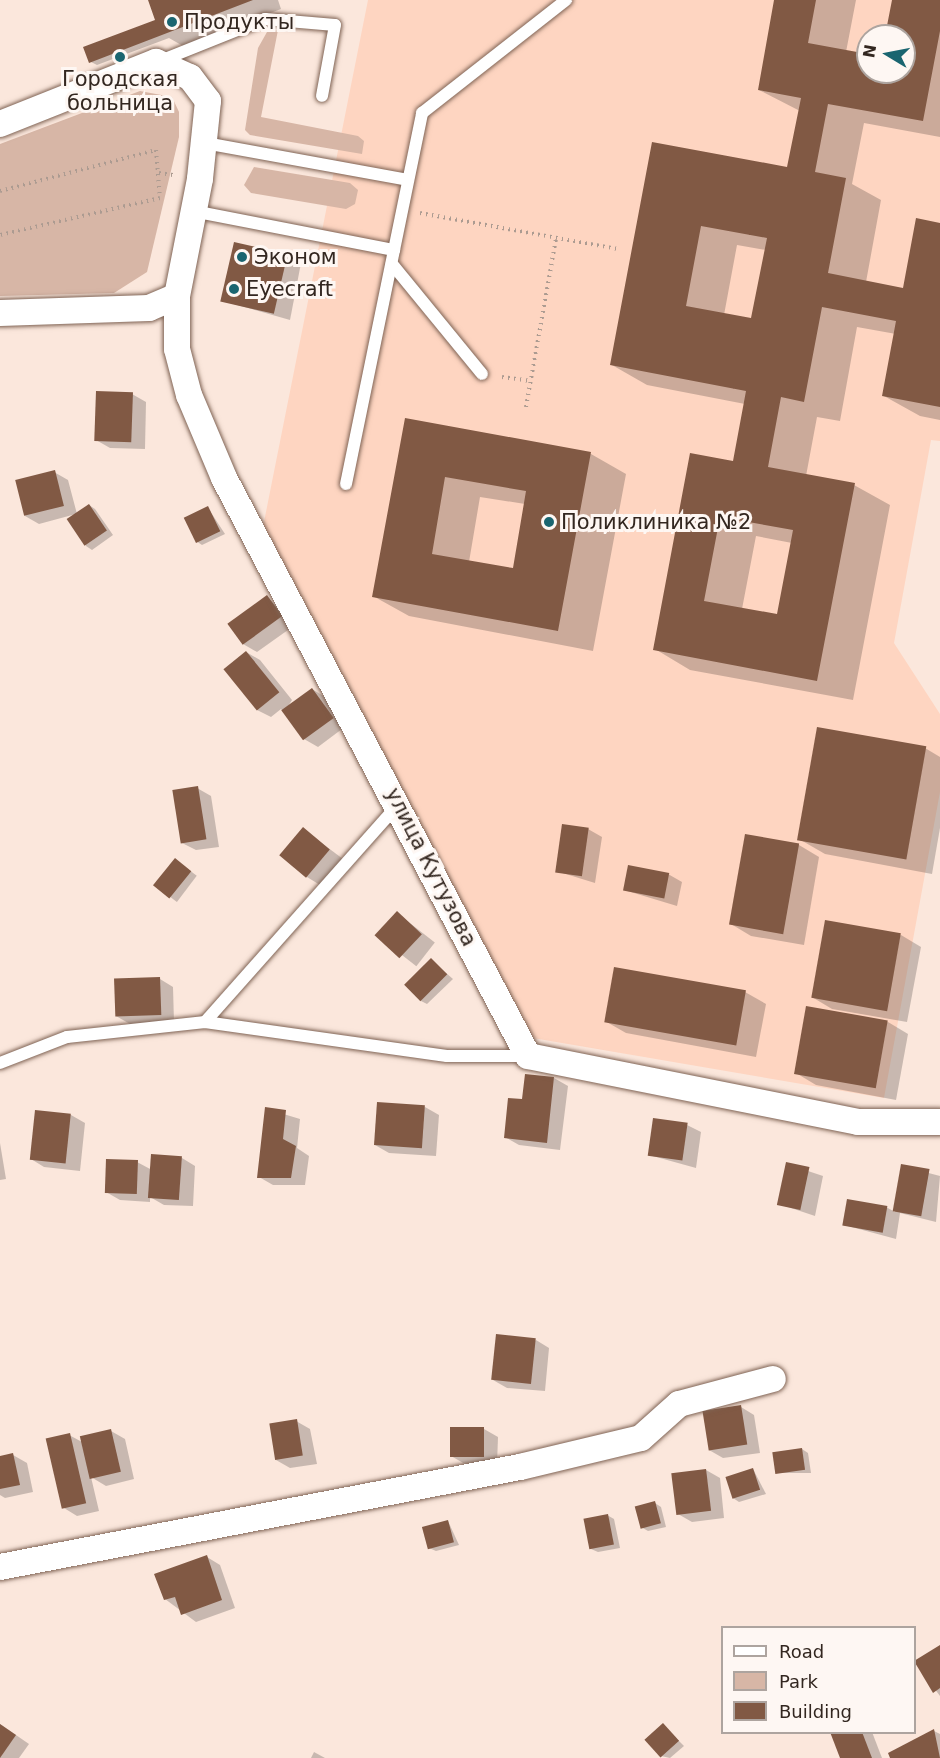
<!DOCTYPE html>
<html>
<head>
<meta charset="utf-8">
<style>
	body { margin:0 }
	#map { position:relative; width:940px; height:1758px; overflow:hidden; background:#fbe7dc; font-family:"DejaVu Sans",sans-serif }
	div>[style] { position:absolute }
	.built>* { inset:0; background:#fed5c1 }
	.green>* { inset:0; background:#d7b6a6 }
	.shadow>* { inset:0; background:#0003; transform-origin:0 0 }
	.building>* { inset:0; background:#815944; transform-origin:0 0 }
	.path>* { height:4px; margin-top:-2px; transform-origin:0; background:repeating-linear-gradient(90deg,#ac9b91 0 1.5px,transparent 0 6px) }
	.roads { filter:drop-shadow(0 0 2px #7f6354) drop-shadow(0 0 2px #7f6354) }
	.service>* { height:12px; margin:-6px; padding:0 6px; transform-origin:6px; border-radius:6px; background:#fff }
	.minor>* { height:26px; margin:-13px; padding:0 13px; transform-origin:13px; border-radius:13px; background:#fff }
	.dots>* { width:16px; height:16px; translate:-50% -50%; box-sizing:border-box; border:3px solid #fef7f3; border-radius:50% }
	span { translate:-50% -50%; white-space:nowrap; text-align:center; line-height:1.15; -webkit-text-stroke:6px #fef7f3; paint-order:stroke }
	.poi-label { font-size:21px; color:#332720 }
	.left { translate:0 -50%; text-align:left }
	.street-label { font-size:21px; color:#332720 }
	.legend { position:absolute; left:721px; top:1626px; width:195px; height:108px; box-sizing:border-box; background:#fef7f3; border:2px solid #ada49f; margin:0; padding:8px 10px; list-style:none; font-size:18px; color:#332720 }
	.legend li { display:flex; align-items:center; gap:12px; height:30px }
	.legend b { width:30px; border:2px solid #ada49f }
	.north { position:absolute; left:856px; top:24px; width:60px; height:60px; box-sizing:border-box; background:#fef7f3; border:2px solid #ada49f; border-radius:50%; rotate:280deg; font-size:16px; font-weight:700; line-height:24px; text-align:center; color:#332720 }
	.north::after { content:''; display:block; margin:auto; width:21px; height:27px; background:#1a6570; clip-path:polygon(50% 0,100% 100%,50% 72%,0 100%) }
</style>
</head>
<body>
<div id="map">
	<div class="built">
		<div style="clip-path:polygon(evenodd,368px 0,940px 0,940px 441px,931px 440px,894px 643px,940px 714px,940px 792px,884px 1098px,527px 1037px,262px 532px,368px 0,868px 36px,904px 36px,904px 72px,868px 72px,868px 36px)"></div>
	</div>
	<div class="green">
		<div style="clip-path:polygon(278px 30px,261px 117px,358px 136px,364px 141px,362px 154px,250px 135px,245px 130px,258px 48px,267px 32px)"></div>
		<div style="clip-path:polygon(140px 91px,172px 97px,179px 112px,179px 137px,147px 272px,114px 293px,0 296px,0 144px)"></div>
		<div style="clip-path:polygon(254px 167px,350px 183px,358px 190px,355px 204px,346px 209px,251px 193px,244px 185px)"></div>
	</div>
	<div class="shadow">
		<div style="clip-path:polygon(149px 0,278px 0,281px 9px,183px 46px,169px 38px,97px 65px,91px 62px,157px 21px)"></div>
		<div style="clip-path:polygon(evenodd,776px 0,856px 0,846px 52px,868px 56px,868px 72px,904px 72px,904px 36px,887px 36px,894px 0,940px 0,940px 137px,864px 123px,852px 184px,881px 200px,866px 282px,904px 289px,940px 225px,940px 420px,920px 416px,884px 396px,896px 334px,857px 327px,840px 421px,817px 417px,806px 476px,854px 485px,890px 505px,853px 700px,690px 670px,655px 649px,734px 463px,745px 404px,647px 385px,612px 365px,653px 143px,789px 169px,800px 111px,759px 90px,776px 0,737px 245px,766px 250px,753px 320px,724px 315px,737px 245px,776px 0,756px 536px,792px 543px,778px 616px,742px 609px,756px 536px)"></div>
		<div style="clip-path:polygon(287px 255px,301px 263px,290px 320px,223px 301px)"></div>
		<div style="clip-path:polygon(132px 394px,146px 402px,145px 449px,110px 448px,96px 440px)"></div>
		<div style="clip-path:polygon(evenodd,406px 419px,591px 454px,626px 474px,593px 651px,409px 616px,373px 596px,406px 419px,480px 497px,525px 504px,514px 570px,469px 562px,480px 497px)"></div>
		<div style="clip-path:polygon(54px 472px,68px 480px,77px 514px,89px 505px,95px 509px,113px 535px,92px 550px,86px 546px,76px 514px,39px 524px,25px 516px)"></div>
		<div style="clip-path:polygon(208px 508px,225px 534px,202px 545px,196px 541px)"></div>
		<div style="clip-path:polygon(267px 597px,295px 625px,257px 652px,243px 644px)"></div>
		<div style="clip-path:polygon(246px 652px,260px 660px,292px 700px,287px 708px,312px 689px,325px 697px,346px 726px,318px 747px,304px 739px,281px 709px,271px 717px,257px 710px)"></div>
		<div style="clip-path:polygon(925px 748px,940px 757px,940px 828px,932px 874px,825px 854px,799px 839px)"></div>
		<div style="clip-path:polygon(197px 788px,211px 796px,219px 847px,196px 850px,182px 843px)"></div>
		<div style="clip-path:polygon(303px 829px,343px 859px,320px 885px,307px 877px)"></div>
		<div style="clip-path:polygon(588px 829px,602px 837px,595px 883px,556px 871px)"></div>
		<div style="clip-path:polygon(746px 836px,799px 845px,819px 857px,804px 945px,751px 936px,731px 924px)"></div>
		<div style="left:176px;top:860px;width:26px;height:33px;rotate:37deg"></div>
		<div style="clip-path:polygon(668px 874px,682px 882px,677px 906px,624px 890px)"></div>
		<div style="left:397px;top:913px;width:48px;height:30px;rotate:38deg"></div>
		<div style="clip-path:polygon(901px 935px,921px 947px,907px 1022px,832px 1009px,812px 997px)"></div>
		<div style="clip-path:polygon(431px 960px,453px 979px,427px 1004px,421px 1001px)"></div>
		<div style="clip-path:polygon(160px 979px,173px 987px,174px 1022px,130px 1024px,116px 1016px)"></div>
		<div style="clip-path:polygon(745px 992px,766px 1004px,756px 1057px,626px 1033px,605px 1021px)"></div>
		<div style="clip-path:polygon(888px 1022px,908px 1034px,896px 1100px,816px 1085px,796px 1073px)"></div>
		<div style="clip-path:polygon(554px 1078px,568px 1086px,560px 1150px,519px 1145px,505px 1137px,523px 1101px)"></div>
		<div style="clip-path:polygon(425px 1107px,439px 1115px,436px 1156px,389px 1153px,375px 1145px)"></div>
		<div style="clip-path:polygon(267px 1109px,300px 1119px,297px 1148px,309px 1156px,305px 1185px,273px 1185px,259px 1177px)"></div>
		<div style="clip-path:polygon(36px 1111px,71px 1115px,85px 1123px,80px 1171px,44px 1167px,31px 1159px)"></div>
		<div style="clip-path:polygon(687px 1125px,701px 1132px,696px 1168px,649px 1155px)"></div>
		<div style="clip-path:polygon(0 1143px,6px 1179px,0 1180px)"></div>
		<div style="clip-path:polygon(182px 1158px,195px 1166px,193px 1206px,164px 1205px,150px 1197px,150px 1202px,120px 1200px,106px 1192px,137px 1162px,152px 1170px)"></div>
		<div style="clip-path:polygon(787px 1164px,823px 1176px,815px 1216px,779px 1204px)"></div>
		<div style="clip-path:polygon(902px 1166px,940px 1176px,936px 1222px,900px 1213px,896px 1239px,844px 1225px,886px 1207px,895px 1212px)"></div>
		<div style="clip-path:polygon(536px 1340px,549px 1348px,545px 1391px,507px 1388px,493px 1380px)"></div>
		<div style="clip-path:polygon(741px 1407px,754px 1415px,760px 1453px,723px 1458px,709px 1450px)"></div>
		<div style="clip-path:polygon(296px 1421px,310px 1429px,317px 1464px,290px 1468px,276px 1460px)"></div>
		<div style="clip-path:polygon(484px 1429px,498px 1437px,497px 1465px,465px 1464px,451px 1456px)"></div>
		<div style="clip-path:polygon(111px 1431px,125px 1439px,134px 1479px,106px 1486px,91px 1477px,99px 1511px,77px 1516px,64px 1508px,69px 1435px,84px 1443px)"></div>
		<div style="clip-path:polygon(802px 1449px,808px 1453px,811px 1473px,776px 1473px)"></div>
		<div style="clip-path:polygon(13px 1455px,27px 1463px,33px 1492px,5px 1498px,0 1495px,0 1457px)"></div>
		<div style="clip-path:polygon(753px 1469px,766px 1494px,739px 1502px,733px 1498px)"></div>
		<div style="clip-path:polygon(706px 1470px,720px 1478px,724px 1518px,692px 1522px,678px 1514px)"></div>
		<div style="clip-path:polygon(655px 1503px,661px 1507px,666px 1527px,648px 1531px,641px 1527px)"></div>
		<div style="clip-path:polygon(607px 1515px,614px 1519px,620px 1548px,598px 1552px,591px 1549px)"></div>
		<div style="clip-path:polygon(448px 1521px,459px 1545px,436px 1551px,429px 1548px)"></div>
		<div style="clip-path:polygon(207px 1557px,220px 1565px,235px 1608px,196px 1622px,165px 1599px)"></div>
		<div style="clip-path:polygon(940px 1646px,940px 1696px,915px 1663px)"></div>
		<div style="clip-path:polygon(0 1724px,29px 1744px,19px 1758px,0 1758px)"></div>
		<div style="clip-path:polygon(663px 1725px,684px 1746px,670px 1758px,661px 1756px)"></div>
		<div style="clip-path:polygon(934px 1731px,940px 1734px,940px 1758px,892px 1758px)"></div>
		<div style="clip-path:polygon(832px 1732px,872px 1732px,882px 1758px,842px 1758px)"></div>
		<div style="clip-path:polygon(314px 1752px,325px 1758px,311px 1758px)"></div>
	</div>
	<div class="building">
		<div style="clip-path:polygon(148px 0,253px 0,89px 63px,83px 47px,155px 20px)"></div>
		<div style="clip-path:polygon(evenodd,774px 0,816px 0,808px 43px,868px 54px,868px 72px,904px 72px,904px 36px,885px 36px,892px 0,940px 0,940px 31px,923px 121px,828px 104px,815px 172px,846px 178px,828px 273px,903px 288px,916px 218px,940px 223px,940px 407px,882px 396px,896px 321px,822px 307px,804px 402px,781px 397px,768px 467px,855px 483px,817px 681px,653px 650px,690px 453px,733px 461px,746px 391px,610px 365px,652px 142px,787px 167px,801px 98px,758px 90px,774px 0,701px 226px,767px 238px,751px 318px,686px 306px,701px 226px,774px 0,720px 517px,793px 530px,777px 614px,704px 601px,720px 517px)"></div>
		<div style="left:234px;top:242px;width:55px;height:61px;rotate:13deg"></div>
		<div style="left:96px;top:391px;width:37px;height:50px;rotate:2deg"></div>
		<div style="clip-path:polygon(evenodd,405px 418px,591px 452px,558px 631px,372px 597px,405px 418px,445px 477px,526px 491px,513px 568px,432px 554px,445px 477px)"></div>
		<div style="left:55px;top:470px;width:37px;height:41px;rotate:76deg"></div>
		<div style="left:89px;top:504px;width:32px;height:27px;rotate:56deg"></div>
		<div style="left:208px;top:506px;width:28px;height:27px;rotate:64deg"></div>
		<div style="left:267px;top:595px;width:26px;height:49px;rotate:54deg"></div>
		<div style="left:246px;top:651px;width:53px;height:29px;rotate:51deg"></div>
		<div style="left:312px;top:688px;width:37px;height:38px;rotate:54deg"></div>
		<div style="left:817px;top:727px;width:111px;height:115px;rotate:10deg"></div>
		<div style="left:198px;top:786px;width:54px;height:26px;rotate:81deg"></div>
		<div style="left:562px;top:824px;width:27px;height:49px;rotate:8deg"></div>
		<div style="left:303px;top:827px;width:35px;height:37px;rotate:40deg"></div>
		<div style="left:745px;top:834px;width:55px;height:92px;rotate:10deg"></div>
		<div style="left:175px;top:858px;width:21px;height:35px;rotate:39deg"></div>
		<div style="left:628px;top:865px;width:42px;height:26px;rotate:11deg"></div>
		<div style="left:397px;top:911px;width:34px;height:33px;rotate:43deg"></div>
		<div style="left:825px;top:920px;width:77px;height:79px;rotate:10deg"></div>
		<div style="left:431px;top:958px;width:23px;height:38px;rotate:45deg"></div>
		<div style="left:614px;top:967px;width:134px;height:56px;rotate:10deg"></div>
		<div style="left:160px;top:977px;width:38px;height:46px;rotate:88deg"></div>
		<div style="left:806px;top:1006px;width:83px;height:69px;rotate:10deg"></div>
		<div style="clip-path:polygon(525px 1074px,554px 1077px,547px 1143px,504px 1138px,508px 1098px,522px 1099px)"></div>
		<div style="left:377px;top:1102px;width:48px;height:43px;rotate:4deg"></div>
		<div style="clip-path:polygon(265px 1107px,286px 1110px,283px 1139px,296px 1146px,291px 1178px,257px 1178px)"></div>
		<div style="left:35px;top:1110px;width:36px;height:50px;rotate:6deg"></div>
		<div style="left:653px;top:1118px;width:35px;height:38px;rotate:8deg"></div>
		<div style="left:151px;top:1154px;width:31px;height:44px;rotate:4deg"></div>
		<div style="left:106px;top:1159px;width:32px;height:34px;rotate:2deg"></div>
		<div style="left:786px;top:1162px;width:24px;height:44px;rotate:12deg"></div>
		<div style="left:901px;top:1164px;width:29px;height:48px;rotate:10deg"></div>
		<div style="left:847px;top:1199px;width:41px;height:27px;rotate:10deg"></div>
		<div style="left:496px;top:1334px;width:40px;height:46px;rotate:6deg"></div>
		<div style="left:741px;top:1405px;width:40px;height:39px;rotate:81deg"></div>
		<div style="left:297px;top:1419px;width:37px;height:28px;rotate:81deg"></div>
		<div style="left:450px;top:1427px;width:34px;height:30px"></div>
		<div style="left:111px;top:1429px;width:44px;height:32px;rotate:77deg"></div>
		<div style="left:70px;top:1433px;width:72px;height:25px;rotate:77deg"></div>
		<div style="left:802px;top:1448px;width:22px;height:30px;rotate:82deg"></div>
		<div style="clip-path:polygon(13px 1453px,20px 1485px,0 1489px,0 1456px)"></div>
		<div style="left:753px;top:1468px;width:23px;height:29px;rotate:72deg"></div>
		<div style="left:706px;top:1469px;width:42px;height:35px;rotate:83deg"></div>
		<div style="left:655px;top:1501px;width:23px;height:21px;rotate:75deg"></div>
		<div style="left:608px;top:1514px;width:31px;height:25px;rotate:79deg"></div>
		<div style="left:448px;top:1520px;width:23px;height:27px;rotate:75deg"></div>
		<div style="clip-path:polygon(207px 1555px,222px 1600px,181px 1615px,175px 1597px,164px 1600px,154px 1574px)"></div>
		<div style="clip-path:polygon(940px 1645px,940px 1688px,933px 1693px,914px 1661px)"></div>
		<div style="left:663px;top:1723px;width:24px;height:25px;rotate:48deg"></div>
		<div style="clip-path:polygon(0 1724px,16px 1735px,0 1758px)"></div>
		<div style="clip-path:polygon(934px 1729px,940px 1758px,890px 1758px,888px 1753px)"></div>
		<div style="clip-path:polygon(830px 1732px,862px 1732px,872px 1758px,840px 1758px)"></div>
	</div>
	<div class="path">
		<div style="left:159px;top:173px;width:14px;rotate:8deg"></div>
		<div style="left:0;top:191px;width:161px;rotate:-14.7deg"></div>
		<div style="left:156px;top:150px;width:48px;rotate:85.2deg"></div>
		<div style="left:160px;top:198px;width:164px;rotate:167deg"></div>
		<div style="left:420px;top:213px;width:202px;rotate:10.3deg"></div>
		<div style="left:502px;top:377px;width:29px;rotate:8deg"></div>
		<div style="left:526px;top:407px;width:172px;rotate:-79.9deg"></div>
	</div>
	<div class="roads">
		<div class="service">
			<div style="left:160px;top:61px;width:113px;rotate:-21.8deg"></div>
			<div style="left:265px;top:19px;width:70px;rotate:4.9deg"></div>
			<div style="left:335px;top:25px;width:72px;rotate:100.4deg"></div>
			<div style="left:205px;top:143px;width:206px;rotate:10.3deg"></div>
			<div style="left:193px;top:211px;width:205px;rotate:11deg"></div>
			<div style="left:392px;top:264px;width:142px;rotate:50.7deg"></div>
			<div style="left:346px;top:484px;width:379px;rotate:-78.4deg"></div>
			<div style="left:422px;top:113px;width:183px;rotate:-38.1deg"></div>
			<div style="left:205px;top:1022px;width:244px;rotate:8deg"></div>
			<div style="left:447px;top:1056px;width:81px"></div>
			<div style="left:0;top:1063px;width:72px;rotate:-21.2deg"></div>
			<div style="left:67px;top:1037px;width:139px;rotate:-6.2deg"></div>
			<div style="left:205px;top:1022px;width:289px;rotate:-48.4deg"></div>
		</div>
		<div class="minor">
			<div style="left:0;top:124px;width:168px;rotate:-21.7deg"></div>
			<div style="left:156px;top:62px;width:37px;rotate:24deg"></div>
			<div style="left:190px;top:77px;width:30px;rotate:53deg"></div>
			<div style="left:208px;top:101px;width:78px;rotate:95.9deg"></div>
			<div style="left:200px;top:179px;width:119px;rotate:101.1deg"></div>
			<div style="left:177px;top:296px;width:53px;rotate:90deg"></div>
			<div style="left:177px;top:349px;width:48px;rotate:75.4deg"></div>
			<div style="left:189px;top:395px;width:90px;rotate:67.1deg"></div>
			<div style="left:224px;top:478px;width:653px;rotate:62.26deg"></div>
			<div style="left:528px;top:1056px;width:337px;rotate:11.3deg"></div>
			<div style="left:858px;top:1122px;width:82px"></div>
			<div style="left:0;top:313px;width:149px;rotate:-1.9deg"></div>
			<div style="left:149px;top:308px;width:30px;rotate:-23deg"></div>
			<div style="left:0;top:1567px;width:530px;rotate:-10.89deg"></div>
			<div style="left:520px;top:1467px;width:124px;rotate:-13.5deg"></div>
			<div style="left:641px;top:1438px;width:51px;rotate:-41.8deg"></div>
			<div style="left:679px;top:1404px;width:97px;rotate:-14.9deg"></div>
		</div>
	</div>
	<div class="dots">
		<div style="left:172px;top:22px;background:#1a6570"></div>
		<div style="left:120px;top:57px;background:#1a6570"></div>
		<div style="left:242px;top:257px;background:#1a6570"></div>
		<div style="left:234px;top:289px;background:#1a6570"></div>
		<div style="left:549px;top:522px;background:#1a6570"></div>
	</div>
	<div class="poi-label">
		<span class="left" style="left:184px;top:22px">Продукты</span>
		<span style="left:120px;top:91px">Городская<br>больница</span>
		<span class="left" style="left:254px;top:257px">Эконом</span>
		<span class="left" style="left:246px;top:289px">Eyecraft</span>
		<span class="left" style="left:561px;top:522px">Поликлиника №2</span>
	</div>
	<div class="street-label">
		<span style="left:431px;top:867px;rotate:63deg">улица Кутузова</span>
	</div>
	<ul class="legend">
	<li><b style="height:8px;background:#fff"></b>Road</li>
	<li><b style="height:16px;background:#d7b6a6"></b>Park</li>
	<li><b style="height:16px;background:#815944"></b>Building</li>
	</ul>
	<div class="north">N</div>
</div>
</body>
</html>
